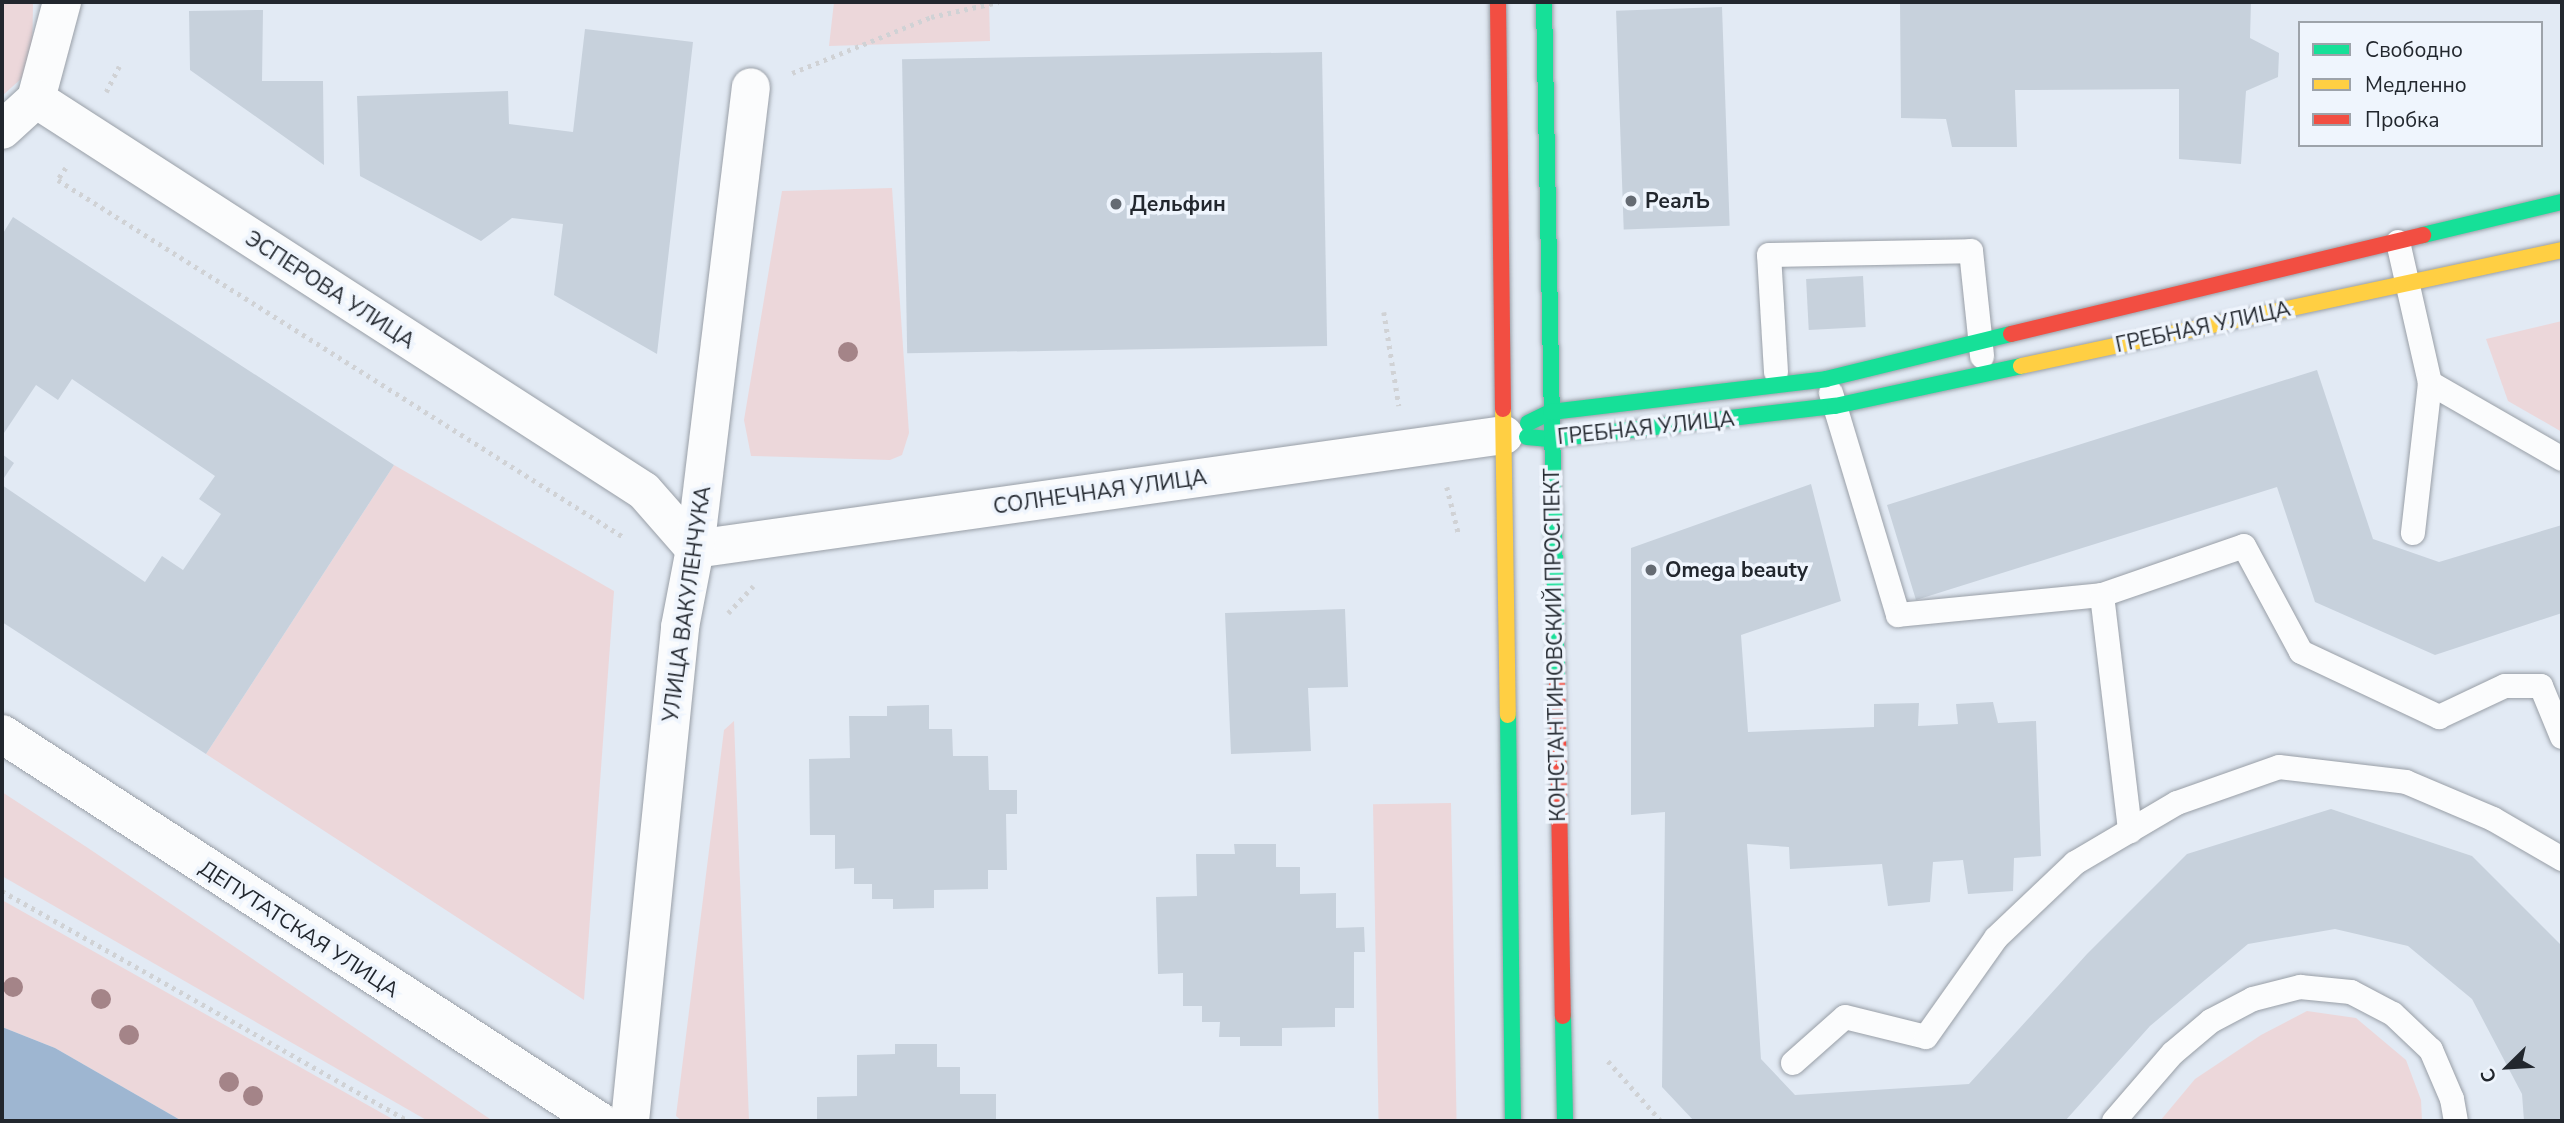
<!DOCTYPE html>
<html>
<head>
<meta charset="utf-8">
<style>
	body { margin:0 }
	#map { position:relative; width:2564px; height:1123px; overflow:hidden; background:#e2eaf4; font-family:"Nunito Sans",sans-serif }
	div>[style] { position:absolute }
	.green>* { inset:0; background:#ecd7da; transform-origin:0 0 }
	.water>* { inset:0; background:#9eb6d1 }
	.building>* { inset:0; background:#c7d1dc; transform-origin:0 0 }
	.path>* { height:4.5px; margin-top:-2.25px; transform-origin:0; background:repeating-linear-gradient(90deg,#d0d2d5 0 3.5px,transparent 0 8.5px) }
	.roads { filter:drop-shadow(0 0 2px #999fa7) drop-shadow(0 0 2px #999fa7) }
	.lane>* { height:24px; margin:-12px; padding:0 12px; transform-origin:12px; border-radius:12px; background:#fbfcfd }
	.street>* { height:38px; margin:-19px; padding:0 19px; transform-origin:19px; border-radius:19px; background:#fbfcfd }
	.fast>* { height:16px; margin:-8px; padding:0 8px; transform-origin:8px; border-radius:8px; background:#16e098 }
	.slow>* { height:16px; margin:-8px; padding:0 8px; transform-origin:8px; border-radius:8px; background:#ffcf43 }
	.jam>* { height:16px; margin:-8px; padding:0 8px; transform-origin:8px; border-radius:8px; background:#f24e42 }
	.trees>* { width:20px; height:20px; margin:-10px; border-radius:50%; background:#a48488 }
	.dots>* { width:19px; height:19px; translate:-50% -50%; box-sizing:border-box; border:4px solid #eff5fd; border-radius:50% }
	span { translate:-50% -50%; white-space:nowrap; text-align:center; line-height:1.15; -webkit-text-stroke:7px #eff5fd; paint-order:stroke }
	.poi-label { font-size:21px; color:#22272e; font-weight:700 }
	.left { translate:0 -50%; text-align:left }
	.street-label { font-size:21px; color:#22272e }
	.frame { position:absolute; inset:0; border:4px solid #22272e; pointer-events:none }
	.legend { position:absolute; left:2298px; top:21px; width:245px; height:126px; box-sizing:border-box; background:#eff5fd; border:2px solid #9da3aa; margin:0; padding:9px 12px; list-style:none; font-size:21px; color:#22272e }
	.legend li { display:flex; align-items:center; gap:14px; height:35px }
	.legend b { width:35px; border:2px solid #9da3aa }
	.north { position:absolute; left:2473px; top:1032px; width:70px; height:70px; -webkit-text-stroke:5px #eff5fd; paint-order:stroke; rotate:246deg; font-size:19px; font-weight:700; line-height:28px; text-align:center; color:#22272e }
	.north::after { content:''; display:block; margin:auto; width:24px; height:32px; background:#22272e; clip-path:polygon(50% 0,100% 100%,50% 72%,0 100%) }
</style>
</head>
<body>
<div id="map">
	<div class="green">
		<div style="clip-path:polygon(2px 2px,33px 2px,32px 69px,2px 96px)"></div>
		<div style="clip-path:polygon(834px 2px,989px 2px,990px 41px,829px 46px)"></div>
		<div style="clip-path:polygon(892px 188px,909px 433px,902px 455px,890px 460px,751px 456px,744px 420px,782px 191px)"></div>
		<div style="clip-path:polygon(2562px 321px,2562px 432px,2508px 401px,2486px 339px)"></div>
		<div style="clip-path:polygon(394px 465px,614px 591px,584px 1000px,206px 754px)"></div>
		<div style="clip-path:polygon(734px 721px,749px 1121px,682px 1121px,676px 1116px,724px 730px)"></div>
		<div style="clip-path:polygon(2px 792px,88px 848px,493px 1121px,428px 1121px,2px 876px)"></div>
		<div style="left:1451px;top:803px;width:318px;height:78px;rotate:89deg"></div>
		<div style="clip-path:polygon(2px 900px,396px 1121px,182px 1121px,55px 1048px,2px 1027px)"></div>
		<div style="clip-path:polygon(2307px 1011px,2356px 1018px,2406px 1060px,2421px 1100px,2422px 1121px,2160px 1121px,2195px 1079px,2261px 1035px)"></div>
	</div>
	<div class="water">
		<div style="clip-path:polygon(2px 1027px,55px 1048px,182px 1121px,2px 1121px)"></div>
	</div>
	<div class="building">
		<div style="clip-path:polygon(1900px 2px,2251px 2px,2250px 38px,2279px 53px,2278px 77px,2246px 91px,2241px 164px,2179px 159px,2179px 89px,2015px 90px,2017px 147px,1952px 147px,1946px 119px,1901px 118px)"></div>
		<div style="left:1722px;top:7px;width:219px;height:106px;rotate:88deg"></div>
		<div style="clip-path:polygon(263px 10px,262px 81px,323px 81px,324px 165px,190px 70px,189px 11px)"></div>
		<div style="clip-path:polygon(585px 29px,693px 42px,657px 354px,554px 295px,563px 224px,512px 218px,481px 241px,360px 176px,357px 96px,508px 91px,509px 124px,573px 132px)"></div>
		<div style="left:1322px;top:52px;width:294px;height:420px;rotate:89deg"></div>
		<div style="clip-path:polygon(13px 217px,394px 465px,206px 754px,2px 622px,2px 485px,145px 582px,162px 556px,183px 570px,221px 514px,199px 499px,215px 476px,72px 379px,58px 400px,36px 385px,2px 436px,2px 235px)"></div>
		<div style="left:1863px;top:276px;width:51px;height:57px;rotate:87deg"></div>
		<div style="clip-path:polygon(2317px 370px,2373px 539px,2439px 562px,2562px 525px,2562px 613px,2435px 655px,2315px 602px,2277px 487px,1916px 600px,1887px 505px)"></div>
		<div style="clip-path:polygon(2px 454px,14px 463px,2px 481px)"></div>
		<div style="clip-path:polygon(1811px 484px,1841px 601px,1741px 635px,1748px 732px,1874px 727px,1874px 704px,1919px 703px,1918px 726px,1958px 724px,1956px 704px,1993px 702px,1998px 723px,2036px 721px,2041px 856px,2014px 858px,2013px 891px,1968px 894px,1963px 860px,1933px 862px,1930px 902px,1888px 906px,1882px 864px,1790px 869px,1789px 847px,1747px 844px,1761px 1059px,1795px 1095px,1969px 1084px,2087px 954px,2187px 854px,2331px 809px,2472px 856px,2562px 946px,2562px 1121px,2524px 1121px,2522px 1094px,2472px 999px,2408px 946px,2335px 929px,2248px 944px,2150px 1026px,2065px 1121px,1694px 1121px,1662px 1087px,1665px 812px,1631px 815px,1631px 548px)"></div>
		<div style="clip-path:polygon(1345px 609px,1348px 687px,1308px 688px,1311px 751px,1231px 754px,1225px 613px)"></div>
		<div style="clip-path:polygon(929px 705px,929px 729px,952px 729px,953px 756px,988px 756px,989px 790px,1017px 790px,1017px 814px,1006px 814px,1007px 870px,988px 870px,988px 889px,934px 890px,934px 908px,893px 909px,893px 899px,872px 899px,872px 884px,854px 884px,854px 868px,835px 869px,835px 835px,810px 835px,809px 759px,850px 758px,849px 716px,887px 716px,887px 706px)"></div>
		<div style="clip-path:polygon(1234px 844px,1276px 844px,1276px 867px,1300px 867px,1300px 894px,1336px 893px,1336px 928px,1364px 927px,1365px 952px,1354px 952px,1354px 1008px,1335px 1008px,1335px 1027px,1282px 1028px,1282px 1046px,1240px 1046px,1240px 1037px,1219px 1037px,1220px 1022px,1202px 1022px,1202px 1006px,1183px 1006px,1183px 973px,1158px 974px,1156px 897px,1197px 896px,1196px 854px,1235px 854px)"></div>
		<div style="clip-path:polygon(895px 1044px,937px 1044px,937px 1067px,960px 1067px,960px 1094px,996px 1094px,996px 1121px,817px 1121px,817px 1097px,857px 1096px,857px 1055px,895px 1054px)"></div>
	</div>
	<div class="path">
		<div style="left:792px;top:73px;width:150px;rotate:-21.9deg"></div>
		<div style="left:931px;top:17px;width:69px;rotate:-12.6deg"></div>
		<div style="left:106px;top:92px;width:29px;rotate:-63deg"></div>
		<div style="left:66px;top:168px;width:14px;rotate:124deg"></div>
		<div style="left:58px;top:180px;width:671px;rotate:32.27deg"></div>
		<div style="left:1384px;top:312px;width:95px;rotate:80.9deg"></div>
		<div style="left:1447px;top:487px;width:49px;rotate:76deg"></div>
		<div style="left:728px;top:613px;width:37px;rotate:-47deg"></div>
		<div style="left:2px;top:891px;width:467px;rotate:29.5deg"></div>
		<div style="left:1608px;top:1061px;width:80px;rotate:48.5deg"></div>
	</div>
	<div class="roads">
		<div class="lane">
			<div style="left:2398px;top:242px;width:145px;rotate:77.2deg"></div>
			<div style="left:2430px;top:383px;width:151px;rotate:96.5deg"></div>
			<div style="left:1776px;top:372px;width:117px;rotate:-93.4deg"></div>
			<div style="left:1769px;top:255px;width:202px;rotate:-1.1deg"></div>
			<div style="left:1971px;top:251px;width:106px;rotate:84deg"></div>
			<div style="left:2430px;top:383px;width:152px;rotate:29.9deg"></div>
			<div style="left:1831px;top:393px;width:232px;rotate:73.2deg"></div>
			<div style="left:1898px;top:615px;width:205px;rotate:-5.6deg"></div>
			<div style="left:2102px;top:595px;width:150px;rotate:-19deg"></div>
			<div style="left:2244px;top:546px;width:120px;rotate:61.7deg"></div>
			<div style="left:2301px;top:652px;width:153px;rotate:25.2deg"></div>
			<div style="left:2439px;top:717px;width:73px;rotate:-25.2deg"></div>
			<div style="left:2505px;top:686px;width:36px"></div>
			<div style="left:2541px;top:686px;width:55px;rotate:67.6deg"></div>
			<div style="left:2102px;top:595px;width:238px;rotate:83.2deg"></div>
			<div style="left:1793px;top:1063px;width:69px;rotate:-41.5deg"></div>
			<div style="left:1845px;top:1017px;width:83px;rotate:13.9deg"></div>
			<div style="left:1926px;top:1037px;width:121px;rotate:-54.7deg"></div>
			<div style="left:1996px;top:938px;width:109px;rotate:-43.5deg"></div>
			<div style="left:2075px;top:863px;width:118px;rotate:-30.5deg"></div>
			<div style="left:2177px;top:803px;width:108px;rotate:-19.4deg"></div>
			<div style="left:2279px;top:767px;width:128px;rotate:6.7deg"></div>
			<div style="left:2406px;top:782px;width:95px;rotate:23deg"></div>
			<div style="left:2493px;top:819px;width:80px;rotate:30.1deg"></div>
			<div style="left:2114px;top:1121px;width:90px;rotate:-49.1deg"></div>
			<div style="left:2173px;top:1053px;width:50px;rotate:-40.1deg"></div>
			<div style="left:2211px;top:1021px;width:47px;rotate:-27.6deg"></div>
			<div style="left:2253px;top:999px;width:49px;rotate:-14.3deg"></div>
			<div style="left:2300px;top:987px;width:51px;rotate:5.6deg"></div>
			<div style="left:2351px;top:992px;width:47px;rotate:27.6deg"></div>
			<div style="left:2393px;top:1014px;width:52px;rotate:43.5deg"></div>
			<div style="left:2431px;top:1050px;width:53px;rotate:66.8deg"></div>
			<div style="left:2452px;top:1099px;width:22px;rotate:80deg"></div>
		</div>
		<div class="street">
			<div style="left:62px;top:2px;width:100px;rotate:105deg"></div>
			<div style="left:36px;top:99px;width:723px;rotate:32.81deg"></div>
			<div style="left:644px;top:491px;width:77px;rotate:48.7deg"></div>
			<div style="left:695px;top:549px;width:817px;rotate:-8.02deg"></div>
			<div style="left:2px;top:130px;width:46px;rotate:-42.4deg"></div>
			<div style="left:2px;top:734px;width:711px;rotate:32.95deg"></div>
			<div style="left:630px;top:1121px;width:497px;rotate:-84.2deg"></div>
			<div style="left:680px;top:627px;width:79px;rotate:-79.1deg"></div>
			<div style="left:695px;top:549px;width:465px;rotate:-83.1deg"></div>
		</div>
		<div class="fast">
			<div style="left:1544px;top:2px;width:682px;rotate:88.91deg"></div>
			<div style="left:2423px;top:235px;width:143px;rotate:-13.4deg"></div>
			<div style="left:1528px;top:423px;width:25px;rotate:-26deg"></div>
			<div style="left:1551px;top:412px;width:277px;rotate:-6.8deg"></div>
			<div style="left:1826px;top:379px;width:190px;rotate:-13.7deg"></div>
			<div style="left:1527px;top:437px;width:25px;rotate:5deg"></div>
			<div style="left:1552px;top:439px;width:285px;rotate:-6.7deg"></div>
			<div style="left:1835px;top:406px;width:190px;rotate:-12.1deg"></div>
			<div style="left:1508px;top:715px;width:406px;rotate:89.3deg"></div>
			<div style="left:1563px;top:1016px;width:105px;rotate:88.9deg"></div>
		</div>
		<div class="slow">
			<div style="left:2021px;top:366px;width:553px;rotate:-12.1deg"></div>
			<div style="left:1503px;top:409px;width:306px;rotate:89.1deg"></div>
		</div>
		<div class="jam">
			<div style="left:1498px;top:2px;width:407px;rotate:89.3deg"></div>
			<div style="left:2011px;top:334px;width:424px;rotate:-13.5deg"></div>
			<div style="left:1557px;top:684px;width:332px;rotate:89deg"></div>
		</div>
	</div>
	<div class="trees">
		<div style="left:848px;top:352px"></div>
		<div style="left:13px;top:987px"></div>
		<div style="left:101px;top:999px"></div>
		<div style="left:129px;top:1035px"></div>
		<div style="left:229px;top:1082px"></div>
		<div style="left:253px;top:1096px"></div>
	</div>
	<div class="dots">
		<div style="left:1631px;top:201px;background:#656b73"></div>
		<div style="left:1116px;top:204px;background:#656b73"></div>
		<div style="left:1651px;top:570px;background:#656b73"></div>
	</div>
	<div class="poi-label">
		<span class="left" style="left:1645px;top:201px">РеалЪ</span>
		<span class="left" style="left:1130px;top:204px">Дельфин</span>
		<span class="left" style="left:1665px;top:570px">Omega beauty</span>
	</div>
	<div class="street-label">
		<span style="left:330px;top:290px;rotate:33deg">ЭСПЕРОВА УЛИЦА</span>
		<span style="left:2203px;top:327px;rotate:-12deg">ГРЕБНАЯ УЛИЦА</span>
		<span style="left:1646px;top:428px;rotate:-6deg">ГРЕБНАЯ УЛИЦА</span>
		<span style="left:1100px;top:492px;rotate:-8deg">СОЛНЕЧНАЯ УЛИЦА</span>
		<span style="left:687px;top:604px;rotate:-82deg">УЛИЦА ВАКУЛЕНЧУКА</span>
		<span style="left:1555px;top:645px;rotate:-91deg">КОНСТАНТИНОВСКИЙ ПРОСПЕКТ</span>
		<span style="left:299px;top:929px;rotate:33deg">ДЕПУТАТСКАЯ УЛИЦА</span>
	</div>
	<div class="frame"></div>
	<ul class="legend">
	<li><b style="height:9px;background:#16e098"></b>Свободно</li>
	<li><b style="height:9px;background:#ffcf43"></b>Медленно</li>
	<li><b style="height:9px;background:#f24e42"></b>Пробка</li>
	</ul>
	<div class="north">С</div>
</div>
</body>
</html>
